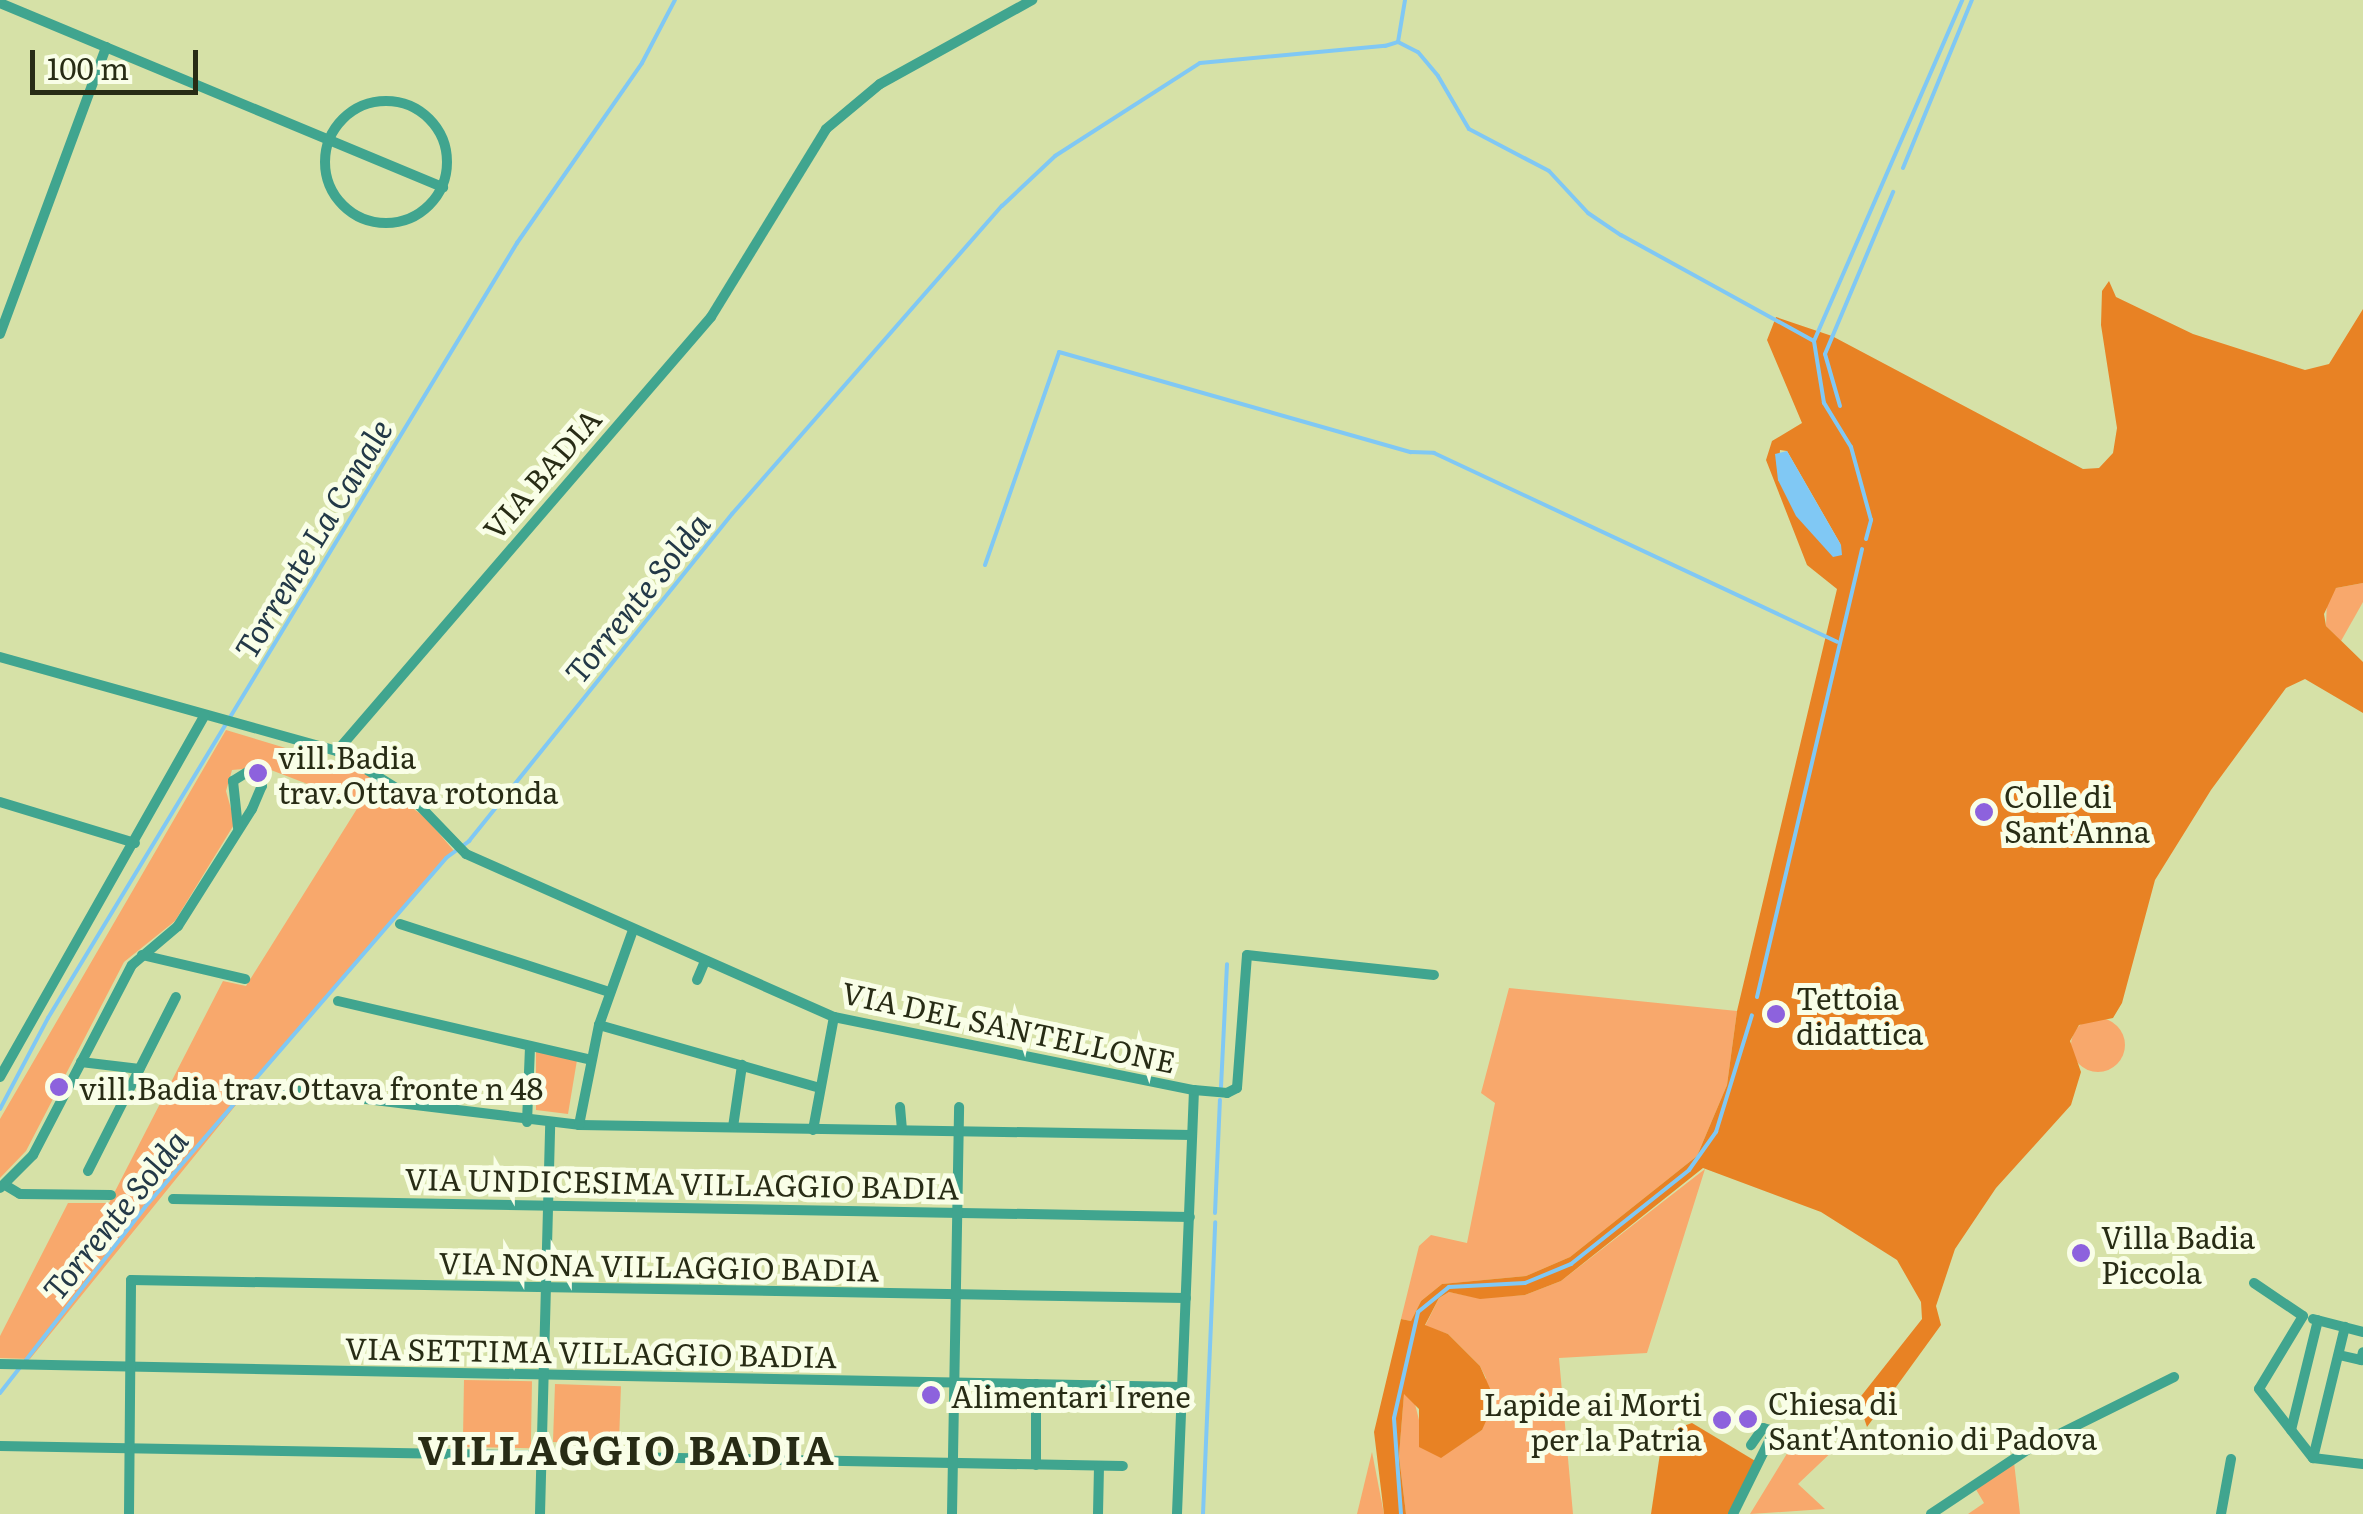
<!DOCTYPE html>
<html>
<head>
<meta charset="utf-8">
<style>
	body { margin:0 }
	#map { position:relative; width:2363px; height:1514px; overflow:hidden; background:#d6e1a7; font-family:Literata,serif }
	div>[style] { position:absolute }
	.green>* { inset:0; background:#f8a86c; transform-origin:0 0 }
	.round { border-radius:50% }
	.forest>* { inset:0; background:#e88224 }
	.water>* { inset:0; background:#80c8f4 }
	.stream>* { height:4px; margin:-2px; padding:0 2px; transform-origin:2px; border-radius:2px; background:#80c8f4 }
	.street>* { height:10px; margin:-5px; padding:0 5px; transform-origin:5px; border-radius:5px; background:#40a58f }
	.street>.ring { margin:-5px; padding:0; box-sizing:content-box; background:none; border:10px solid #40a58f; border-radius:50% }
	.dots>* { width:28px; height:28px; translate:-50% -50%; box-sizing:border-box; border:5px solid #f9fee7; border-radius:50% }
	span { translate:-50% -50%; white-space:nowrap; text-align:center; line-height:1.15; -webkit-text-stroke:10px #f9fee7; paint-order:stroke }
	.street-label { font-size:30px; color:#282c15 }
	.poi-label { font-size:30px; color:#282c15 }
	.left { translate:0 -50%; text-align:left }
	.right { translate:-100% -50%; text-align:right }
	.water-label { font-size:32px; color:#233947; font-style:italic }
	.district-label { font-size:40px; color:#282c15; font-weight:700; letter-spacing:2.5px }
	.scale { position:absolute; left:30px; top:50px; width:168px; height:45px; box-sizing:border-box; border:5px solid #282c15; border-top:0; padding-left:12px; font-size:30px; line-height:35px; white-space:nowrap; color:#282c15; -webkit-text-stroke:8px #f9fee7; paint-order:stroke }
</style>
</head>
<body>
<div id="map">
	<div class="green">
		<div style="clip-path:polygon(2363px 583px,2363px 602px,2341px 641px,2326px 626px,2327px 600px,2336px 588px)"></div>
		<div style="clip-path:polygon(226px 730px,362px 771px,426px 818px,454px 851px,253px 1084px,30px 1359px,0 1358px,0 1336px,68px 1203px,109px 1203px,223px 981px,246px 986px,360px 804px,263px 767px,232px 770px,226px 791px,235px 823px,175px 921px,124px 962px,26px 1151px,0 1178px,0 1119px)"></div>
		<div style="clip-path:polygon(1509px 988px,1737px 1011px,1727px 1085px,1697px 1156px,1570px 1257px,1526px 1276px,1442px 1284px,1421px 1301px,1411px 1321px,1401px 1319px,1419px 1246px,1431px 1235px,1467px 1243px,1495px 1103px,1481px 1093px)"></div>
		<div class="round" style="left:2071px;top:1018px;width:54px;height:54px"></div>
		<div style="clip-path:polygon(536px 1051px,577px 1060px,568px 1114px,536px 1110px)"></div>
		<div style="clip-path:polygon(1705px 1169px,1647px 1353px,1559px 1358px,1573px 1514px,1406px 1514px,1399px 1456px,1404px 1393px,1413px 1396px,1420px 1424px,1441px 1457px,1482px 1430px,1486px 1378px,1480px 1366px,1448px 1334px,1425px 1326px,1439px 1298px,1449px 1292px,1479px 1298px,1525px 1295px,1561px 1281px)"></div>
		<div style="left:464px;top:1380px;width:68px;height:67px;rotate:1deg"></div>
		<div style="left:555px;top:1384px;width:66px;height:58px;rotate:2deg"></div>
		<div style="clip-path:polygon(1817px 1431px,1837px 1447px,1798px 1484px,1825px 1509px,1750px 1514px,1791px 1447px)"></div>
		<div style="clip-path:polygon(1372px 1452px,1384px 1514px,1357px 1514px)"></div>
		<div style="clip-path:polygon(2014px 1462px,2020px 1514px,1968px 1514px,1984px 1503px,1974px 1486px)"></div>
	</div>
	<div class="forest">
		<div style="clip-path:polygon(evenodd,2109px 281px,2116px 297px,2193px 334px,2305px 370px,2329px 364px,2363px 309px,2363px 583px,2336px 588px,2324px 614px,2326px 626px,2363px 662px,2363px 713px,2305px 679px,2286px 688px,2211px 790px,2155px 880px,2122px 1003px,2113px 1018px,2079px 1025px,2070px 1041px,2081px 1072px,2071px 1105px,1996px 1188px,1955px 1249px,1936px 1306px,1941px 1325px,1867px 1427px,1858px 1400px,1922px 1319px,1921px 1302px,1897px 1260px,1821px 1212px,1703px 1168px,1561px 1281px,1525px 1295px,1480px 1299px,1449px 1292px,1439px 1298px,1425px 1325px,1448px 1334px,1480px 1366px,1492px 1393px,1490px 1412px,1482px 1430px,1441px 1458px,1419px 1447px,1419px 1409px,1404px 1394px,1399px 1456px,1406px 1514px,1384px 1514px,1374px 1432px,1401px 1319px,1411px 1321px,1421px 1301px,1442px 1284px,1526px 1276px,1570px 1257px,1697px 1156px,1727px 1085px,1737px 1011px,1837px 589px,1807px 565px,1766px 460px,1772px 441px,1802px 423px,1767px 340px,1776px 317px,1832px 336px,2083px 469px,2099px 468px,2113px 453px,2117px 428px,2101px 325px,2102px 291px,2109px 281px,1780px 450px,1787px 451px,1841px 545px,1778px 480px,1780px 450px)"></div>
		<div style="clip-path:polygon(1692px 1423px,1757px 1462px,1731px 1514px,1651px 1514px,1663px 1433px)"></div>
	</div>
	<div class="water">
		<div style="clip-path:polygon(1787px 451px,1841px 545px,1842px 555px,1833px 557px,1796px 516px,1778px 480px,1775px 454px)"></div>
	</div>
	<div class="stream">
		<div style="left:1398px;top:42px;width:22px;rotate:27deg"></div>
		<div style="left:1418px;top:52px;width:31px;rotate:50deg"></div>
		<div style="left:1438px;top:76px;width:61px;rotate:59.7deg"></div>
		<div style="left:1469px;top:129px;width:90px;rotate:27.7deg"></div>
		<div style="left:1549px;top:171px;width:57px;rotate:47.1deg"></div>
		<div style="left:1588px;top:213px;width:40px;rotate:34deg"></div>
		<div style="left:1621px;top:235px;width:220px;rotate:28.8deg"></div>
		<div style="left:1903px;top:168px;width:182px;rotate:-67.7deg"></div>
		<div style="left:1840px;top:406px;width:54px;rotate:-106.1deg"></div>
		<div style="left:1825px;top:354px;width:176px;rotate:-67.2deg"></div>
		<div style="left:1866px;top:539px;width:20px;rotate:-75deg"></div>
		<div style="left:1871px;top:520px;width:76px;rotate:-105.3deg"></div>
		<div style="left:1851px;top:447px;width:52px;rotate:-121.5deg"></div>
		<div style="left:1824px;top:403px;width:63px;rotate:-99.2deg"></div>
		<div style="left:1814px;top:341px;width:372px;rotate:-66.5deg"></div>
		<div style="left:985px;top:565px;width:225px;rotate:-70.8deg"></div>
		<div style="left:1059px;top:352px;width:366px;rotate:15.9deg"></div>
		<div style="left:1411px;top:452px;width:23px;rotate:2deg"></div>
		<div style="left:1434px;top:453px;width:445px;rotate:25.1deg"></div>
		<div style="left:1757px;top:997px;width:460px;rotate:-76.8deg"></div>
		<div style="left:1221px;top:1087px;width:123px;rotate:-87.2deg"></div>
		<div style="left:0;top:1109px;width:103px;rotate:-62.2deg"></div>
		<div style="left:48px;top:1018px;width:906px;rotate:-58.82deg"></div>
		<div style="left:517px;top:243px;width:219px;rotate:-55.2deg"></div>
		<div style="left:642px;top:63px;width:71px;rotate:-62.4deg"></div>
		<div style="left:1215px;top:1213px;width:113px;rotate:-87.5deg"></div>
		<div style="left:26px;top:1360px;width:194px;rotate:-52.1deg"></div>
		<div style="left:145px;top:1207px;width:461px;rotate:-49.2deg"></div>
		<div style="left:446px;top:858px;width:29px;rotate:-36deg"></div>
		<div style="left:469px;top:841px;width:420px;rotate:-51.2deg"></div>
		<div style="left:732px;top:514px;width:410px;rotate:-48.8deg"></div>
		<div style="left:1002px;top:206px;width:73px;rotate:-43.3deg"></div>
		<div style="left:1055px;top:156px;width:172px;rotate:-32.7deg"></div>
		<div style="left:1200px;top:63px;width:186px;rotate:-5.3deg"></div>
		<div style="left:1385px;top:46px;width:14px;rotate:-17deg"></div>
		<div style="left:1398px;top:42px;width:43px;rotate:-80.5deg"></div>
		<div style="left:0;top:1393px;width:33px;rotate:-52deg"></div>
		<div style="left:1203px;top:1514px;width:292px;rotate:-87.6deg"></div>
		<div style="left:1401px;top:1514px;width:96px;rotate:-94.2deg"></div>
		<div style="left:1394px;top:1418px;width:109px;rotate:-77.2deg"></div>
		<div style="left:1418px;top:1312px;width:40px;rotate:-39deg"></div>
		<div style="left:1449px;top:1287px;width:76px;rotate:-3deg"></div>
		<div style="left:1525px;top:1283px;width:50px;rotate:-22.4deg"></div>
		<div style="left:1571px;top:1264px;width:151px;rotate:-38.5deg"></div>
		<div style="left:1689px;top:1170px;width:47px;rotate:-54.6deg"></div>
		<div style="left:1716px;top:1132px;width:122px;rotate:-72.9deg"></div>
	</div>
	<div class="street">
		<div style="left:0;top:3px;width:480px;rotate:22.6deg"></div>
		<div class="ring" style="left:325px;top:101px;width:112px;height:112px"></div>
		<div style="left:0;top:334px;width:306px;rotate:-69.7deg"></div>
		<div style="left:0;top:657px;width:350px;rotate:15.6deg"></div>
		<div style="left:337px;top:751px;width:89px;rotate:32.1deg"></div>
		<div style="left:412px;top:798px;width:78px;rotate:46deg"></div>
		<div style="left:466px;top:854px;width:402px;rotate:23.9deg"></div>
		<div style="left:834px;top:1017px;width:367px;rotate:11.5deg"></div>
		<div style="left:1194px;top:1090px;width:424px;rotate:92.3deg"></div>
		<div style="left:337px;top:751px;width:573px;rotate:-49.25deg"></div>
		<div style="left:711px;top:317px;width:220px;rotate:-58.5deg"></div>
		<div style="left:826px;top:129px;width:70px;rotate:-39.8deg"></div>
		<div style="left:880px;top:84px;width:174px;rotate:-28.9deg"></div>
		<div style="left:0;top:802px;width:141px;rotate:16.9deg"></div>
		<div style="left:400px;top:924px;width:220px;rotate:18deg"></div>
		<div style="left:142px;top:955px;width:106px;rotate:13.1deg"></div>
		<div style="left:697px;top:980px;width:21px;rotate:-67deg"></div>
		<div style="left:338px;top:1001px;width:260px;rotate:13.1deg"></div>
		<div style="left:599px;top:1025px;width:227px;rotate:15.9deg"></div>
		<div style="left:81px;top:1062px;width:59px;rotate:6.8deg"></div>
		<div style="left:0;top:1077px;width:415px;rotate:-60.5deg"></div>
		<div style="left:267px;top:1087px;width:314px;rotate:6.9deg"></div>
		<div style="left:579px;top:1125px;width:613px;rotate:0.93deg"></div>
		<div style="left:1194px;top:1090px;width:33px;rotate:5deg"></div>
		<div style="left:1227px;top:1093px;width:11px;rotate:-27deg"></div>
		<div style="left:1237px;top:1088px;width:133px;rotate:-85.7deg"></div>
		<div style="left:1247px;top:955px;width:188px;rotate:6.1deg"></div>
		<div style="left:900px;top:1107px;width:22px;rotate:85deg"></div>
		<div style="left:527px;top:1122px;width:75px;rotate:-87.7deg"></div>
		<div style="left:579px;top:1125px;width:102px;rotate:-78.7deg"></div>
		<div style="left:599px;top:1025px;width:101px;rotate:-70.3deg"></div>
		<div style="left:733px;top:1127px;width:63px;rotate:-81.7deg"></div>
		<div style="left:813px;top:1130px;width:115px;rotate:-79.5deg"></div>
		<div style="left:88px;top:1171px;width:195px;rotate:-63.2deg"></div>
		<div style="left:5px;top:1185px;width:17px;rotate:31deg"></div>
		<div style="left:20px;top:1194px;width:91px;rotate:0.6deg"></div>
		<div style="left:0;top:1188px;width:47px;rotate:-45deg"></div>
		<div style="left:33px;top:1155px;width:214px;rotate:-62.5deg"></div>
		<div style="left:132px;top:965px;width:60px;rotate:-40.3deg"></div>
		<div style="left:178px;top:926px;width:138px;rotate:-57.7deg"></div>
		<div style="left:252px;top:809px;width:25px;rotate:-67deg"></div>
		<div style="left:262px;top:786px;width:20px;rotate:-131deg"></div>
		<div style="left:249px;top:771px;width:19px;rotate:148deg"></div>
		<div style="left:233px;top:781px;width:47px;rotate:83.9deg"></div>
		<div style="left:173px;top:1199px;width:1017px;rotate:1.01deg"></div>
		<div style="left:2254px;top:1283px;width:59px;rotate:34deg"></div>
		<div style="left:2303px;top:1316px;width:85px;rotate:121.1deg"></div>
		<div style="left:2259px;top:1389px;width:88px;rotate:52deg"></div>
		<div style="left:2313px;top:1458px;width:50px;rotate:6.8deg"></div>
		<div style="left:2313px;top:1319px;width:52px;rotate:14.6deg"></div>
		<div style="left:2339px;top:1355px;width:23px;rotate:13deg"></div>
		<div style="left:2361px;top:1360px;width:8px;rotate:-76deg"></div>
		<div style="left:0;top:1364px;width:1182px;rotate:1.11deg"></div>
		<div style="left:1036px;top:1384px;width:81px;rotate:90deg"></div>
		<div style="left:2291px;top:1430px;width:113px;rotate:-76.2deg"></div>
		<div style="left:0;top:1446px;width:1123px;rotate:1.02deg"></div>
		<div style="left:2313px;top:1458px;width:135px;rotate:-76.3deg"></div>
		<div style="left:129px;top:1514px;width:234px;rotate:-89.5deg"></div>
		<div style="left:131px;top:1280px;width:1055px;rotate:0.98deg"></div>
		<div style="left:540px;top:1514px;width:391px;rotate:-88.5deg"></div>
		<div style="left:952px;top:1514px;width:407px;rotate:-89deg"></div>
		<div style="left:1098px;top:1514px;width:48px;rotate:-88.8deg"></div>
		<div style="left:1733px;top:1514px;width:93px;rotate:-63.7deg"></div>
		<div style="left:1774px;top:1431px;width:11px;rotate:-165deg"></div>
		<div style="left:1763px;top:1428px;width:21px;rotate:125deg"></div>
		<div style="left:1931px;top:1514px;width:118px;rotate:-33.6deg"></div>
		<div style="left:2029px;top:1449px;width:162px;rotate:-26.4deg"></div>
		<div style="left:2221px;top:1514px;width:56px;rotate:-79.7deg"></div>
	</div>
	<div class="dots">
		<div style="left:258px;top:773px;background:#8d62dd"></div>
		<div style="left:1984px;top:812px;background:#8d62dd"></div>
		<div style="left:1776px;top:1014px;background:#8d62dd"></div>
		<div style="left:59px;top:1087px;background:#8d62dd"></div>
		<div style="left:2081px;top:1253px;background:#8d62dd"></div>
		<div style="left:931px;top:1395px;background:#8d62dd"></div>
		<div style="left:1748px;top:1419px;background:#8d62dd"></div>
		<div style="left:1722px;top:1420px;background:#8d62dd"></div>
	</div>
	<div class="street-label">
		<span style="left:541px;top:473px;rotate:-49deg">VIA BADIA</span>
		<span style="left:1009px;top:1026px;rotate:12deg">VIA DEL SANTELLONE</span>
		<span style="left:682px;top:1182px;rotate:1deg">VIA UNDICESIMA VILLAGGIO BADIA</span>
		<span style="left:659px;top:1265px;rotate:1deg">VIA NONA VILLAGGIO BADIA</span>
		<span style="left:591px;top:1351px;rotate:1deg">VIA SETTIMA VILLAGGIO BADIA</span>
	</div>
	<div class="poi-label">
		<span class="left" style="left:278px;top:773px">vill.Badia<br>trav.Ottava rotonda</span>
		<span class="left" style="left:2004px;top:812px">Colle di<br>Sant'Anna</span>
		<span class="left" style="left:1796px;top:1014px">Tettoia<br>didattica</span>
		<span class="left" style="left:79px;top:1087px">vill.Badia trav.Ottava fronte n 48</span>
		<span class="left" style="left:2101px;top:1253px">Villa Badia<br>Piccola</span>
		<span class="left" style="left:951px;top:1395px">Alimentari Irene</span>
		<span class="left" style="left:1768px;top:1419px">Chiesa di<br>Sant'Antonio di Padova</span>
		<span class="right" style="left:1702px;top:1420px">Lapide ai Morti<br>per la Patria</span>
	</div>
	<div class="water-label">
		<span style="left:312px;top:538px;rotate:-59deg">Torrente La Canale</span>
		<span style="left:636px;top:597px;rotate:-51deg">Torrente Solda</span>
		<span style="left:114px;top:1214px;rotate:-51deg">Torrente Solda</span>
	</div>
	<div class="district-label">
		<span style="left:627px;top:1448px">VILLAGGIO BADIA</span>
	</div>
	<div class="scale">100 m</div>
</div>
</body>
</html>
